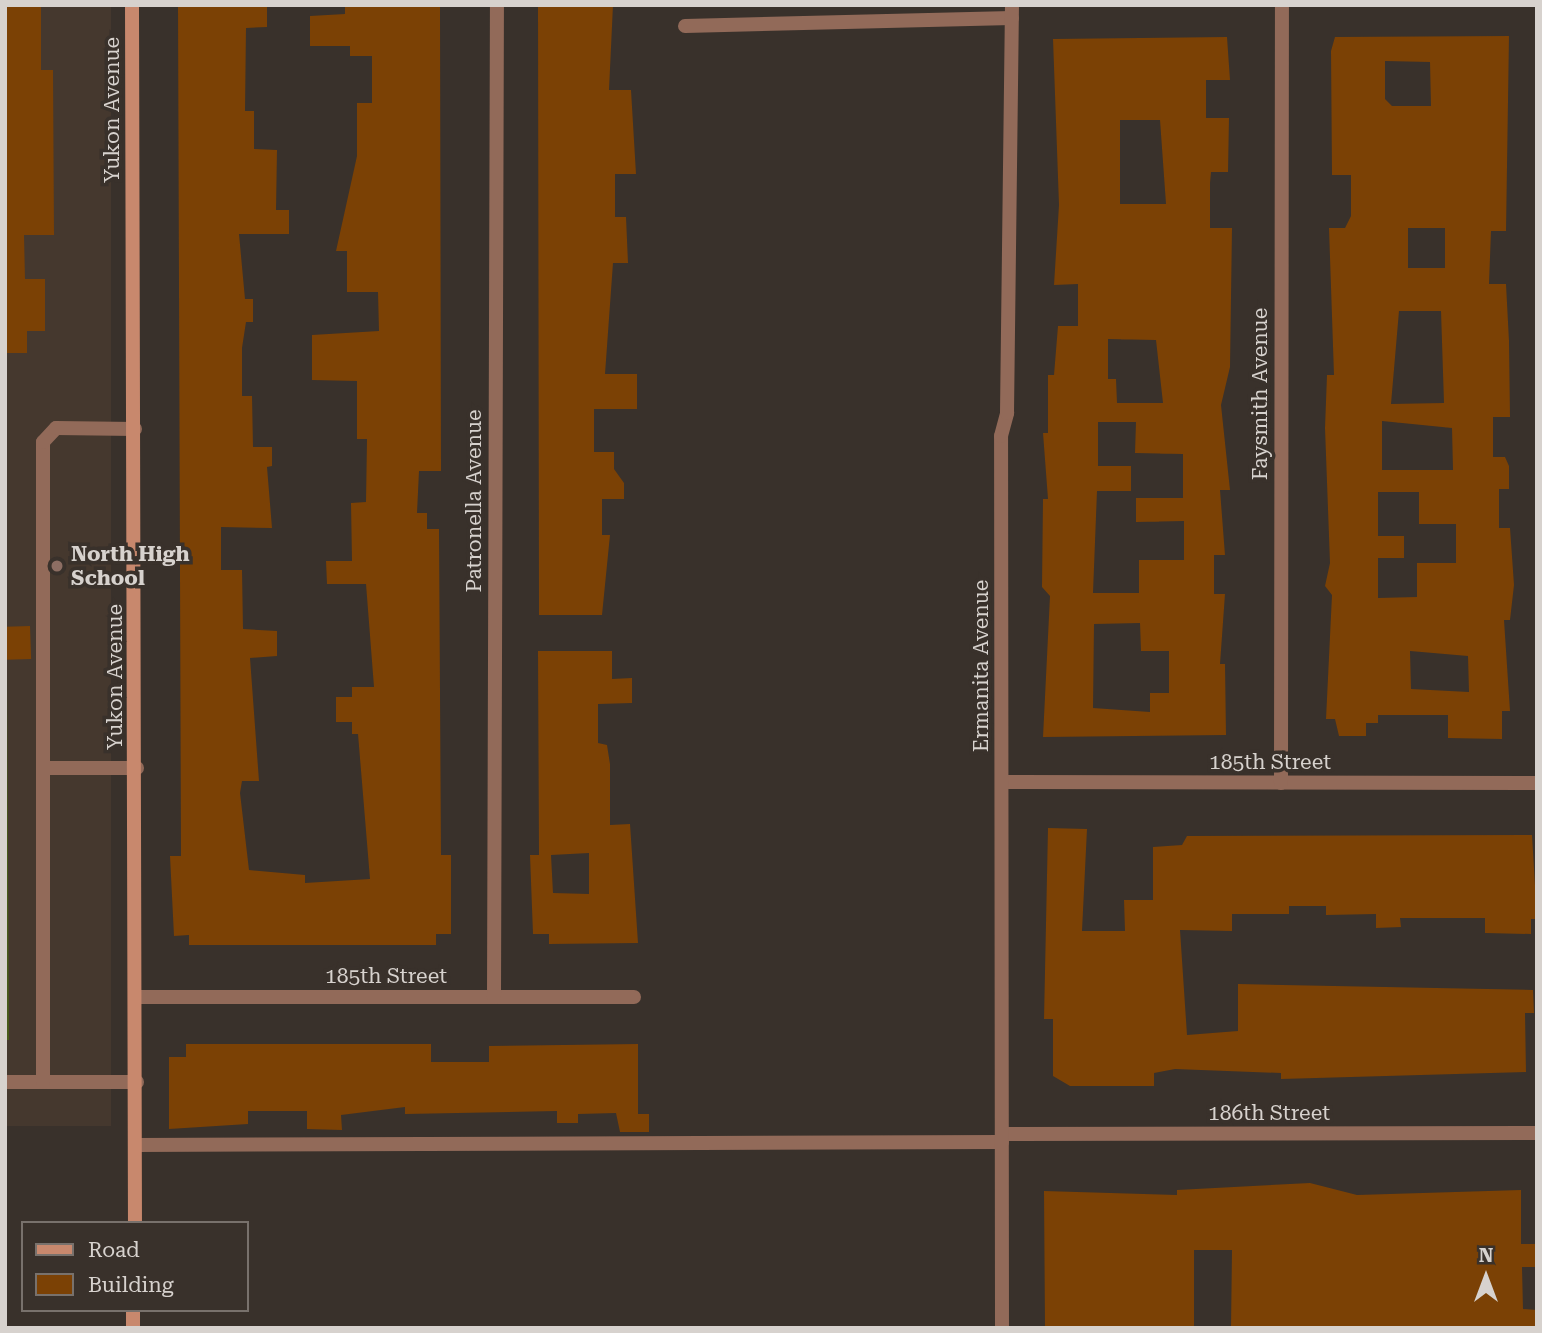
<!DOCTYPE html>
<html>
<head>
<meta charset="utf-8">
<style>
	body { margin:0 }
	#map { position:relative; width:1542px; height:1333px; overflow:hidden; background:#39312b; font-family:"Roboto Serif",serif }
	div>[style] { position:absolute }
	.built>* { inset:0; background:#45382e; transform-origin:0 0 }
	.green>* { inset:0; background:#495c19 }
	.building>* { inset:0; background:#7b4105; transform-origin:0 0 }
	.lane>* { height:14px; margin:-7px; padding:0 7px; transform-origin:7px; border-radius:7px; background:#926a59 }
	.street>* { height:14px; margin:-7px; padding:0 7px; transform-origin:7px; border-radius:7px; background:#926a59 }
	.secondary>* { height:14px; margin:-7px; padding:0 7px; transform-origin:7px; border-radius:7px; background:#c8886d }
	.dots>* { width:19px; height:19px; translate:-50% -50%; box-sizing:border-box; border:4px solid #39312b; border-radius:50% }
	span { translate:-50% -50%; white-space:nowrap; text-align:center; line-height:1.15; -webkit-text-stroke:7px #39312b; paint-order:stroke }
	.street-label { font-size:21px; color:#d7d2ce }
	.poi-label { font-size:21px; color:#d7d2ce; font-weight:700 }
	.left { translate:0 -50%; text-align:left }
	.frame { position:absolute; inset:0; border:7px solid #d7d2ce; pointer-events:none }
	.legend { position:absolute; left:21px; top:1221px; width:228px; height:91px; box-sizing:border-box; background:#39312b; border:2px solid #78716c; margin:0; padding:9px 12px; list-style:none; font-size:21px; color:#d7d2ce }
	.legend li { display:flex; align-items:center; gap:14px; height:35px }
	.legend b { width:35px; border:2px solid #78716c }
	.north { position:absolute; left:1451px; top:1242px; width:70px; height:70px; -webkit-text-stroke:5px #39312b; paint-order:stroke; rotate:0deg; font-size:19px; font-weight:700; line-height:28px; text-align:center; color:#d7d2ce }
	.north::after { content:''; display:block; margin:auto; width:24px; height:32px; background:#d7d2ce; clip-path:polygon(50% 0,100% 100%,50% 72%,0 100%) }
</style>
</head>
<body>
<div id="map">
	<div class="built">
		<div style="left:5px;top:5px;width:106px;height:1121px"></div>
	</div>
	<div class="green">
		<div style="clip-path:polygon(5px 673px,7px 673px,9px 1040px,5px 1040px)"></div>
	</div>
	<div class="building">
		<div style="clip-path:polygon(5px 5px,41px 5px,41px 70px,53px 70px,54px 235px,24px 235px,25px 279px,45px 279px,45px 331px,27px 331px,27px 353px,5px 353px)"></div>
		<div style="clip-path:polygon(178px 5px,267px 5px,267px 27px,246px 28px,245px 111px,254px 111px,254px 149px,277px 150px,276px 210px,289px 210px,289px 234px,239px 234px,245px 299px,253px 299px,253px 322px,246px 322px,242px 348px,242px 396px,252px 396px,253px 447px,272px 447px,272px 466px,267px 467px,272px 528px,221px 527px,221px 570px,242px 570px,243px 629px,277px 631px,277px 656px,250px 658px,259px 781px,242px 781px,240px 793px,249px 870px,305px 875px,305px 883px,370px 879px,358px 734px,352px 734px,352px 722px,336px 722px,336px 697px,352px 697px,352px 687px,374px 687px,366px 584px,327px 584px,326px 561px,352px 561px,351px 503px,366px 502px,367px 439px,357px 439px,357px 381px,312px 380px,312px 335px,379px 331px,378px 292px,347px 292px,347px 251px,336px 251px,357px 156px,357px 103px,372px 103px,372px 56px,350px 56px,350px 46px,310px 46px,310px 16px,345px 14px,345px 5px,440px 5px,441px 471px,419px 471px,417px 513px,427px 513px,427px 529px,439px 529px,441px 855px,451px 855px,451px 934px,436px 934px,436px 945px,189px 945px,189px 935px,174px 936px,170px 856px,181px 856px)"></div>
		<div style="clip-path:polygon(538px 5px,613px 5px,609px 90px,631px 90px,636px 174px,615px 174px,615px 217px,626px 217px,628px 263px,613px 263px,605px 374px,637px 374px,637px 409px,594px 409px,594px 452px,614px 452px,614px 469px,624px 483px,624px 499px,602px 499px,602px 535px,610px 535px,602px 615px,539px 615px)"></div>
		<div style="clip-path:polygon(evenodd,1509px 36px,1506px 231px,1491px 231px,1489px 284px,1506px 284px,1509px 341px,1510px 417px,1493px 417px,1493px 457px,1505px 457px,1509px 466px,1509px 489px,1499px 489px,1499px 528px,1510px 528px,1514px 585px,1510px 620px,1504px 620px,1510px 711px,1502px 711px,1502px 739px,1448px 738px,1448px 715px,1378px 715px,1378px 723px,1366px 723px,1366px 736px,1339px 736px,1335px 719px,1326px 719px,1332px 595px,1325px 586px,1330px 563px,1325px 428px,1327px 375px,1334px 375px,1329px 228px,1345px 228px,1351px 216px,1351px 175px,1332px 175px,1331px 51px,1335px 37px,1509px 36px,1385px 61px,1430px 62px,1431px 106px,1392px 106px,1385px 99px,1385px 61px,1509px 36px,1408px 228px,1445px 228px,1445px 268px,1408px 268px,1408px 228px,1509px 36px,1399px 311px,1441px 311px,1444px 403px,1391px 404px,1399px 311px,1509px 36px,1382px 421px,1452px 428px,1453px 470px,1382px 470px,1382px 421px,1509px 36px,1378px 492px,1419px 492px,1419px 524px,1456px 524px,1456px 563px,1417px 563px,1417px 597px,1378px 598px,1378px 558px,1404px 558px,1404px 536px,1378px 536px,1378px 492px,1509px 36px,1410px 651px,1468px 656px,1469px 692px,1411px 689px,1410px 651px)"></div>
		<div style="clip-path:polygon(evenodd,1227px 37px,1230px 80px,1206px 80px,1206px 118px,1229px 118px,1228px 172px,1211px 172px,1210px 183px,1210px 228px,1232px 228px,1230px 367px,1221px 405px,1230px 490px,1220px 490px,1225px 555px,1214px 555px,1214px 594px,1225px 594px,1220px 664px,1225px 664px,1226px 735px,1043px 737px,1050px 596px,1042px 587px,1043px 499px,1048px 499px,1043px 433px,1048px 433px,1048px 375px,1054px 375px,1058px 326px,1078px 326px,1078px 284px,1054px 285px,1059px 205px,1053px 39px,1227px 37px,1120px 120px,1160px 120px,1166px 204px,1120px 204px,1120px 120px,1227px 37px,1108px 339px,1156px 340px,1163px 403px,1117px 403px,1116px 379px,1108px 379px,1108px 339px,1227px 37px,1098px 422px,1136px 422px,1135px 453px,1183px 454px,1183px 498px,1136px 498px,1136px 522px,1184px 521px,1184px 560px,1139px 560px,1139px 593px,1093px 593px,1097px 491px,1131px 491px,1131px 466px,1098px 466px,1098px 422px,1227px 37px,1140px 623px,1141px 651px,1169px 651px,1169px 693px,1150px 693px,1150px 712px,1093px 708px,1094px 624px,1140px 623px)"></div>
		<div style="left:30px;top:626px;width:33px;height:25px;rotate:88deg"></div>
		<div style="clip-path:polygon(evenodd,538px 651px,612px 651px,612px 679px,632px 678px,632px 703px,598px 704px,598px 743px,607px 745px,610px 764px,610px 825px,630px 824px,638px 943px,549px 944px,549px 934px,533px 934px,530px 855px,539px 855px,538px 651px,589px 853px,589px 894px,553px 893px,551px 855px,589px 853px)"></div>
		<div style="clip-path:polygon(1048px 828px,1087px 829px,1082px 931px,1125px 931px,1124px 900px,1153px 900px,1153px 847px,1182px 845px,1187px 836px,1532px 835px,1537px 919px,1531px 919px,1531px 934px,1485px 933px,1485px 918px,1400px 918px,1401px 927px,1376px 928px,1376px 914px,1326px 915px,1326px 906px,1289px 906px,1289px 914px,1232px 914px,1232px 931px,1180px 930px,1187px 1035px,1238px 1031px,1238px 984px,1533px 990px,1534px 1013px,1525px 1013px,1526px 1072px,1281px 1079px,1281px 1073px,1175px 1069px,1154px 1073px,1154px 1086px,1070px 1086px,1053px 1076px,1053px 1019px,1044px 1019px)"></div>
		<div style="clip-path:polygon(186px 1044px,431px 1044px,431px 1062px,489px 1062px,489px 1046px,638px 1044px,638px 1114px,649px 1114px,649px 1132px,620px 1132px,616px 1113px,578px 1114px,578px 1123px,557px 1123px,557px 1111px,405px 1114px,405px 1107px,341px 1115px,342px 1130px,307px 1129px,307px 1111px,248px 1111px,248px 1124px,169px 1129px,169px 1057px,186px 1057px)"></div>
		<div style="clip-path:polygon(1310px 1183px,1357px 1195px,1521px 1190px,1521px 1244px,1537px 1244px,1537px 1267px,1522px 1267px,1523px 1309px,1537px 1310px,1537px 1328px,1231px 1328px,1232px 1250px,1194px 1250px,1194px 1328px,1045px 1328px,1044px 1191px,1177px 1195px,1177px 1190px)"></div>
	</div>
	<div class="lane">
		<div style="left:685px;top:26px;width:327px;rotate:-1.4deg"></div>
		<div style="left:43px;top:768px;width:94px"></div>
		<div style="left:5px;top:1082px;width:132px"></div>
		<div style="left:43px;top:1082px;width:640px;rotate:-90deg"></div>
		<div style="left:43px;top:442px;width:19px;rotate:-47deg"></div>
		<div style="left:56px;top:428px;width:79px;rotate:0.7deg"></div>
		<div style="left:136px;top:1145px;width:866px;rotate:-0.2deg"></div>
	</div>
	<div class="street">
		<div style="left:1002px;top:782px;width:535px;rotate:0.11deg"></div>
		<div style="left:1281px;top:783px;width:778px;rotate:-89.93deg"></div>
		<div style="left:138px;top:997px;width:496px"></div>
		<div style="left:494px;top:997px;width:992px;rotate:-89.83deg"></div>
		<div style="left:1002px;top:1134px;width:535px;rotate:-0.11deg"></div>
		<div style="left:1002px;top:1328px;width:892px;rotate:-90.06deg"></div>
		<div style="left:1001px;top:436px;width:24px;rotate:-75deg"></div>
		<div style="left:1007px;top:413px;width:408px;rotate:-89.3deg"></div>
	</div>
	<div class="secondary">
		<div style="left:132px;top:5px;width:1218px;rotate:89.86deg"></div>
		<div style="left:133px;top:1328px;width:18px;rotate:-90deg"></div>
	</div>
	<div class="dots">
		<div style="left:57px;top:566px;background:#8d6e63"></div>
	</div>
	<div class="street-label">
		<span style="left:112px;top:110px;rotate:-90deg">Yukon Avenue</span>
		<span style="left:1260px;top:394px;rotate:-90deg">Faysmith Avenue</span>
		<span style="left:474px;top:501px;rotate:-90deg">Patronella Avenue</span>
		<span style="left:981px;top:666px;rotate:-90deg">Ermanita Avenue</span>
		<span style="left:115px;top:677px;rotate:-90deg">Yukon Avenue</span>
		<span style="left:1270px;top:762px">185th Street</span>
		<span style="left:386px;top:976px">185th Street</span>
		<span style="left:1269px;top:1113px">186th Street</span>
	</div>
	<div class="poi-label">
		<span class="left" style="left:71px;top:566px">North High<br>School</span>
	</div>
	<div class="frame"></div>
	<ul class="legend">
	<li><b style="height:9px;background:#c8886d"></b>Road</li>
	<li><b style="height:19px;background:#7b4105"></b>Building</li>
	</ul>
	<div class="north">N</div>
</div>
</body>
</html>
